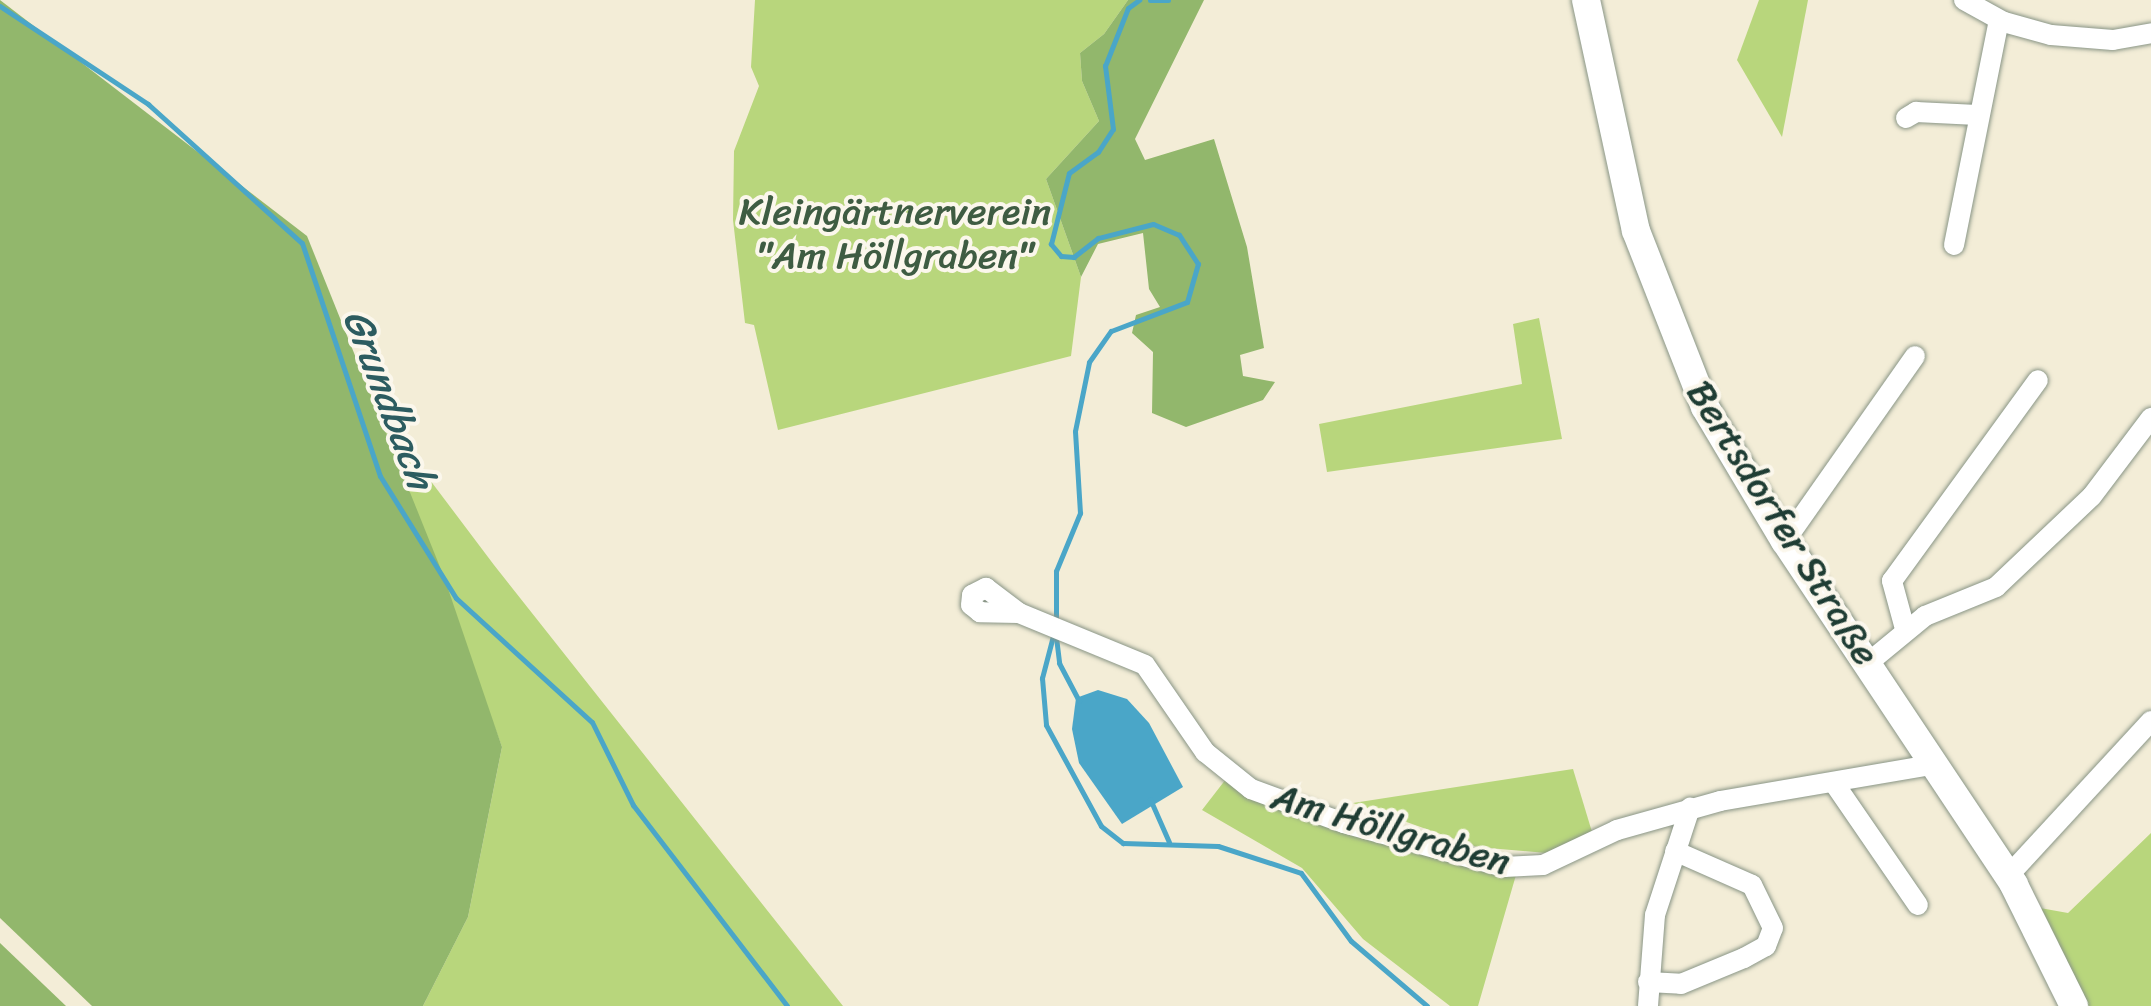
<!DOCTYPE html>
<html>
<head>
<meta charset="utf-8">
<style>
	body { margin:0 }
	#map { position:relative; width:2151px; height:1006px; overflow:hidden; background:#f3edd7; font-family:Sriracha,sans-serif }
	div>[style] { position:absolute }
	.green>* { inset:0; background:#b8d67c }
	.forest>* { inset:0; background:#92b76c }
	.water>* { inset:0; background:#4aa6c8 }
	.stream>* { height:5px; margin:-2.5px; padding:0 2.5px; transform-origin:2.5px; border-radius:2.5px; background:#4aa6c8 }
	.roads { filter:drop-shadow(0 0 2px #899586) drop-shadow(0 0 2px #899586) }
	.minor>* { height:20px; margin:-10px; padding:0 10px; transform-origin:10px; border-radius:10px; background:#fff }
	.major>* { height:28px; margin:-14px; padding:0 14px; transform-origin:14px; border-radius:14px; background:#fff }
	span { translate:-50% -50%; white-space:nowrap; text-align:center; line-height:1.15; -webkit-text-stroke:8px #fbf7ec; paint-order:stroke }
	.park-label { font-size:38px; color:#3e5c42 }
	.street-label { font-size:38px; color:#1f3d34 }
	.water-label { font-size:40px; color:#2c5c60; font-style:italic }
</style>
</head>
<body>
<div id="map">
	<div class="green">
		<div style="clip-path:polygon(755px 0,1128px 0,1104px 34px,1080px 53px,1082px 81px,1099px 121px,1046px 179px,1081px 277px,1071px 356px,778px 430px,754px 325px,745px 323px,733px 220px,734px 151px,759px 86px,751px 67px)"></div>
		<div style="clip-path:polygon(1759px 0,1808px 0,1782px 137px,1737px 60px)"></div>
		<div style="clip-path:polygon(1539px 318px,1562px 439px,1327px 472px,1319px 424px,1522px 384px,1513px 324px)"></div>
		<div style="clip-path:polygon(378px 411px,494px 565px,843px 1006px,423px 1006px,468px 917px,502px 747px)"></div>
		<div style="clip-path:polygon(1573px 769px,1592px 832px,1546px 853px,1477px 847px,1353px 803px)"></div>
		<div style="clip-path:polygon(1226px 779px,1516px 875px,1478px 1006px,1450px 1006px,1363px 939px,1302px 868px,1202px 810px)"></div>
		<div style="clip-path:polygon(2151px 833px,2151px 1006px,2088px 1006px,2040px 908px,2068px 913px)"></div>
	</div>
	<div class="forest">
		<div style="clip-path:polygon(0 0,307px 236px,444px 577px,502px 747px,468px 917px,423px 1006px,92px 1006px,0 918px)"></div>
		<div style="clip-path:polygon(1128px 0,1204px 0,1135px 139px,1145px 160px,1214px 139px,1247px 247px,1264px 348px,1240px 355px,1243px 376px,1275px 382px,1263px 400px,1186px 427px,1152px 413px,1153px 352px,1132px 333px,1136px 315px,1160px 307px,1149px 289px,1143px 233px,1098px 244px,1081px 277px,1046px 179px,1099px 121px,1082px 81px,1080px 53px,1104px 34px)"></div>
		<div style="clip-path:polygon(0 943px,66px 1006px,0 1006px)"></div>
	</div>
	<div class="water">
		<div style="clip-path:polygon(1098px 690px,1127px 699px,1149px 723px,1183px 787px,1122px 824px,1079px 763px,1072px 729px,1076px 698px)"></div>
	</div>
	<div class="stream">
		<div style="left:1150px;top:0;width:18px"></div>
		<div style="left:0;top:6px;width:178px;rotate:33.5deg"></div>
		<div style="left:148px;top:104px;width:207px;rotate:42.1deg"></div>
		<div style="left:302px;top:243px;width:246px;rotate:71.5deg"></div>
		<div style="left:380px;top:476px;width:144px;rotate:58.1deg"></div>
		<div style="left:456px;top:598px;width:184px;rotate:42.4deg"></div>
		<div style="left:592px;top:722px;width:93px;rotate:63.7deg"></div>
		<div style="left:633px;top:805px;width:253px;rotate:52.5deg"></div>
		<div style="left:1056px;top:621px;width:50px;rotate:-90deg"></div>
		<div style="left:1056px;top:571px;width:63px;rotate:-67.5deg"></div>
		<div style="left:1080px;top:513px;width:82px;rotate:-93.5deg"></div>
		<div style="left:1075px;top:431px;width:70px;rotate:-78.5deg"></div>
		<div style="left:1089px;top:362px;width:38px;rotate:-55deg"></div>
		<div style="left:1111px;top:331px;width:81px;rotate:-20.9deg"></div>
		<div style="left:1187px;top:302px;width:40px;rotate:-74deg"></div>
		<div style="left:1198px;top:264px;width:35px;rotate:-123deg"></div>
		<div style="left:1179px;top:235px;width:28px;rotate:-157deg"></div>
		<div style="left:1153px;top:224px;width:57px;rotate:165.7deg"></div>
		<div style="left:1098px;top:238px;width:31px;rotate:142deg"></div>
		<div style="left:1074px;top:257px;width:13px;rotate:-176deg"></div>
		<div style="left:1061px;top:256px;width:16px;rotate:-130deg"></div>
		<div style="left:1051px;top:244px;width:73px;rotate:-75.8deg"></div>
		<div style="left:1069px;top:173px;width:36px;rotate:-36deg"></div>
		<div style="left:1098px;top:152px;width:27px;rotate:-57deg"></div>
		<div style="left:1113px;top:129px;width:64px;rotate:-97.2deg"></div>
		<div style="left:1105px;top:66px;width:62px;rotate:-68.4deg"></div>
		<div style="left:1128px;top:8px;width:14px;rotate:-36deg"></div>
		<div style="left:1054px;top:632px;width:48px;rotate:104.6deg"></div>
		<div style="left:1042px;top:678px;width:47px;rotate:85.1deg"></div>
		<div style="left:1046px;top:725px;width:115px;rotate:61.4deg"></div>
		<div style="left:1101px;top:826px;width:28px;rotate:38deg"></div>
		<div style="left:1123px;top:843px;width:95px;rotate:1.8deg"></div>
		<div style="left:1218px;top:846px;width:87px;rotate:18deg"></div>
		<div style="left:1301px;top:873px;width:84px;rotate:53.7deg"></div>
		<div style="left:1351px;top:941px;width:100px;rotate:40.5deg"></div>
		<div style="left:1056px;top:637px;width:26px;rotate:83deg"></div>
		<div style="left:1059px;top:663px;width:43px;rotate:62.2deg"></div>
		<div style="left:1150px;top:799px;width:47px;rotate:66.2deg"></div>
	</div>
	<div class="roads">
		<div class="minor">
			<div style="left:1964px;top:0;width:46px;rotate:28.8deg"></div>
			<div style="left:2004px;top:22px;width:49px;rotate:15.5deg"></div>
			<div style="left:2051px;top:35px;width:62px;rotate:4.6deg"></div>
			<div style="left:2113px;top:40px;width:39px;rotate:-10deg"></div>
			<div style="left:1906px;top:118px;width:12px;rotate:-31deg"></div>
			<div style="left:1916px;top:112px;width:61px;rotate:2.8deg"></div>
			<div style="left:1954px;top:245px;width:229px;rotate:-78.7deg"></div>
			<div style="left:1785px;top:541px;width:226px;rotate:-54.9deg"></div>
			<div style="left:1019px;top:613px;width:39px;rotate:-179deg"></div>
			<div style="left:980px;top:612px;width:11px;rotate:-142deg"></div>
			<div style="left:971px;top:605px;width:10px;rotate:-84deg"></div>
			<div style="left:972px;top:595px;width:16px;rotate:-27deg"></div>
			<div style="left:986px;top:588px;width:41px;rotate:37.1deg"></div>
			<div style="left:1019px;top:613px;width:136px;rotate:22.4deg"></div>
			<div style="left:1145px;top:665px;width:106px;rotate:55.4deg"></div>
			<div style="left:1205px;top:752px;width:59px;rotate:38.8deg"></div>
			<div style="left:1251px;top:789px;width:99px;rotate:20.1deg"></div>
			<div style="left:1344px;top:823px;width:166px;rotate:15.4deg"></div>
			<div style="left:1504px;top:867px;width:39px;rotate:-3deg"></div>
			<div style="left:1543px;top:865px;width:82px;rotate:-25.3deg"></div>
			<div style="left:1617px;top:830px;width:107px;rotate:-15.7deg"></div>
			<div style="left:1720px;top:801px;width:219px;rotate:-9.7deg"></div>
			<div style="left:1905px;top:629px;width:50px;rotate:-105.2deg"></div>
			<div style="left:1892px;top:581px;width:248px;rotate:-54deg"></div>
			<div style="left:1868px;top:663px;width:74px;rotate:-39.5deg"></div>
			<div style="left:1925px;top:616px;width:77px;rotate:-22.2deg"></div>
			<div style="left:1996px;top:587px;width:132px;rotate:-43.5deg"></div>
			<div style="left:2092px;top:496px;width:98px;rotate:-52.9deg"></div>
			<div style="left:1834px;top:783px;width:148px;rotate:55.5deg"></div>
			<div style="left:2008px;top:876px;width:211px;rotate:-47.3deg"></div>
			<div style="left:1648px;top:982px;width:33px;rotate:3deg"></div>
			<div style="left:1681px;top:984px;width:68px;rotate:-22.4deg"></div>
			<div style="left:1744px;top:958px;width:25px;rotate:-29deg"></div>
			<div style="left:1766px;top:946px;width:19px;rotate:-69deg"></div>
			<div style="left:1773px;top:928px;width:48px;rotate:-116deg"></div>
			<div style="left:1752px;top:885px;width:84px;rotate:-156.2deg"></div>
			<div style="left:1648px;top:1006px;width:91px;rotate:-85.6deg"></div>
			<div style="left:1655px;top:915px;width:113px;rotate:-71.9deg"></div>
		</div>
		<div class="major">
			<div style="left:1586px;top:0;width:236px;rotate:77.8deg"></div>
			<div style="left:1636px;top:231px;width:189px;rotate:68.6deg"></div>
			<div style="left:1705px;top:407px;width:156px;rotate:59.2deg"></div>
			<div style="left:1785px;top:541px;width:413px;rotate:56.3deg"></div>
			<div style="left:2014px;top:885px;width:135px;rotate:63.6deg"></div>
		</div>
	</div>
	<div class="park-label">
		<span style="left:895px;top:234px">Kleingärtnerverein<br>"Am Höllgraben"</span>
	</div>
	<div class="street-label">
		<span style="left:1783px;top:523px;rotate:58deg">Bertsdorfer Straße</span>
		<span style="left:1391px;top:829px;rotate:16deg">Am Höllgraben</span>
	</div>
	<div class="water-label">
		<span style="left:389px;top:399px;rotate:69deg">Grundbach</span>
	</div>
</div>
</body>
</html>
